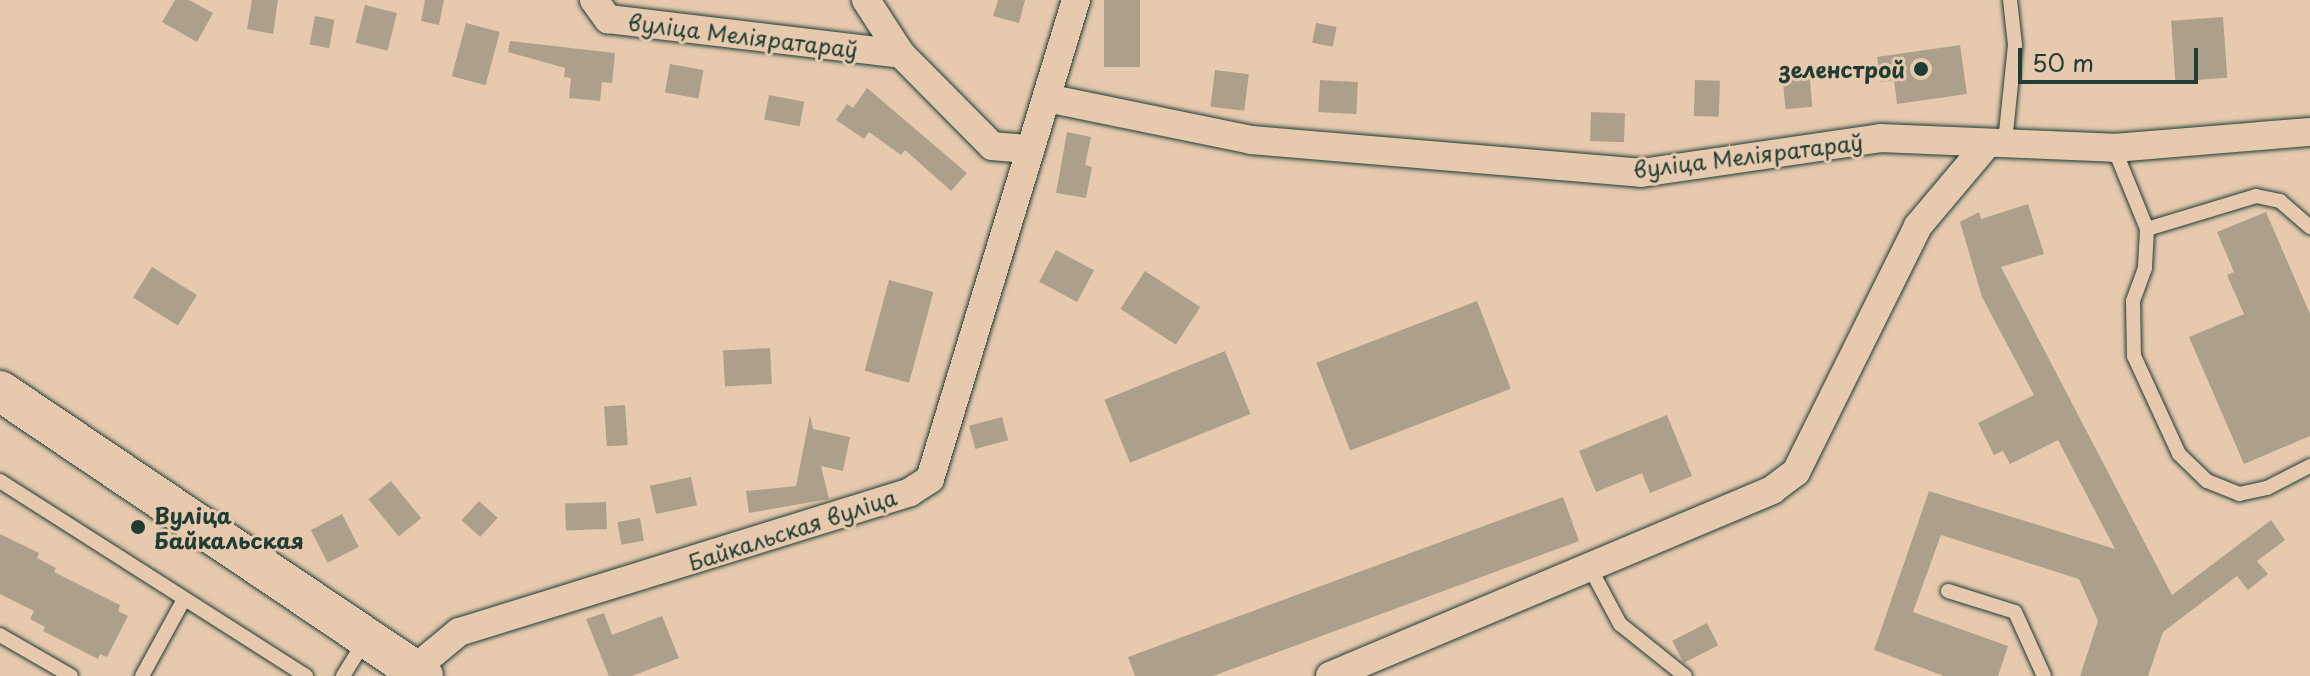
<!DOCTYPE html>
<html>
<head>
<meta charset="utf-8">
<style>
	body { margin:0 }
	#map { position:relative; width:2310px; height:676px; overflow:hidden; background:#e7caae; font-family:"Playpen Sans",sans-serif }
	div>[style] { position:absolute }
	.building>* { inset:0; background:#ada08a; transform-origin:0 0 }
	.roads { filter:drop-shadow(0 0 2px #1f3d34) drop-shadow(0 0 2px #1f3d34) }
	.service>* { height:14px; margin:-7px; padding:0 7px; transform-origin:7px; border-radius:7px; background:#e7caae }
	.minor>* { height:28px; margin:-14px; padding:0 14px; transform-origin:14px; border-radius:14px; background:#e7caae }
	.secondary>* { height:40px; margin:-20px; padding:0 20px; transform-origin:20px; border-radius:20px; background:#e7caae }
	.dots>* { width:22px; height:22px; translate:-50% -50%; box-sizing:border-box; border:4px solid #e7caae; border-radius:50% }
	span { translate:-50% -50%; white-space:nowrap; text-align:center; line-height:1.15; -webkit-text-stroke:6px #e7caae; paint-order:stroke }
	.street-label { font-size:22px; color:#1f3d34 }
	.poi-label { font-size:22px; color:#1f3d34; font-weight:700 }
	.right { translate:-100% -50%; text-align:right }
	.left { translate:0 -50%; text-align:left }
	.scale { position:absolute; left:2018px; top:48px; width:180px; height:36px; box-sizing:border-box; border:4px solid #1f3d34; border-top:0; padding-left:10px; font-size:24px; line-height:28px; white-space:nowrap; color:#1f3d34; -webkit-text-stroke:6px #e7caae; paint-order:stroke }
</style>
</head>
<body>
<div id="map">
	<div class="building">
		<div style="clip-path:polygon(175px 0,189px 0,213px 13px,197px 42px,162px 22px)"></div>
		<div style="clip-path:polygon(252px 0,278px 0,273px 34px,247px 29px)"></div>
		<div style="clip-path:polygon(425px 0,444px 0,439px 25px,421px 21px)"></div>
		<div style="clip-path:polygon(998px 0,1025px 0,1019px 23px,993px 16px)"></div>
		<div style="left:1104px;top:0;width:36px;height:67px"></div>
		<div style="left:365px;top:5px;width:33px;height:39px;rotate:14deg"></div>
		<div style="left:315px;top:16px;width:20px;height:29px;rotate:11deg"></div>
		<div style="left:2223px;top:17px;width:61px;height:52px;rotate:86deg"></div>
		<div style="left:466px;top:23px;width:35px;height:55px;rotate:15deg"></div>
		<div style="left:1316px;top:23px;width:21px;height:20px;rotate:11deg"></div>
		<div style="clip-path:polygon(510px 41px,615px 53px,612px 83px,602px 82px,600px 101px,569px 98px,571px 78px,564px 77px,565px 68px,508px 52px)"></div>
		<div style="clip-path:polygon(1960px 45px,1967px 94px,1897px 104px,1894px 80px,1881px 82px,1877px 57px)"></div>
		<div style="left:670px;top:64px;width:34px;height:29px;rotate:10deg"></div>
		<div style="left:1809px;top:69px;width:38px;height:27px;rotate:85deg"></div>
		<div style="left:1215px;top:70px;width:34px;height:37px;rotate:7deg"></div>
		<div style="left:1320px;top:80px;width:38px;height:32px;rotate:3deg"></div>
		<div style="left:1695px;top:80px;width:25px;height:36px;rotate:2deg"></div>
		<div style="clip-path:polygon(867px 88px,967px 173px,951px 191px,905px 150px,901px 155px,869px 132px,864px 139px,836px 120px,847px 104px,853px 108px)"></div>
		<div style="left:769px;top:95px;width:36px;height:25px;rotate:11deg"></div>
		<div style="left:1591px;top:112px;width:34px;height:29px;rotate:2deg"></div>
		<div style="clip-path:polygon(1067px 132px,1091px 137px,1085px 165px,1092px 167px,1086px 198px,1056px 193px)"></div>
		<div style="clip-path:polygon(2028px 204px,2044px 254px,2001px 267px,2172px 595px,2271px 520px,2285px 540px,2257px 561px,2268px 574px,2248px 590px,2237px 576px,2163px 632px,2148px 676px,2080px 676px,2098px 621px,2079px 579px,1941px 535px,1913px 612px,2008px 646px,1998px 676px,1944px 676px,1874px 650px,1929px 491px,2115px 549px,2058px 440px,2010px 464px,2003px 451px,1994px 455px,1978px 423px,2034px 395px,1982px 297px,1960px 222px,1979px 212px,1981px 219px)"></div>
		<div style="clip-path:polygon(2266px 212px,2310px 314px,2310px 436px,2244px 464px,2189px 337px,2244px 314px,2227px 275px,2234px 272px,2217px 232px)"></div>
		<div style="left:1056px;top:250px;width:43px;height:36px;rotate:28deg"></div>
		<div style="left:152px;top:267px;width:53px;height:36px;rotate:32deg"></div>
		<div style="left:1145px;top:271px;width:66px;height:45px;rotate:33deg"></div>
		<div style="left:889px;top:280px;width:46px;height:94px;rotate:15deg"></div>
		<div style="left:1477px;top:301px;width:94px;height:172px;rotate:69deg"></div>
		<div style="left:770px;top:348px;width:36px;height:47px;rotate:87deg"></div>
		<div style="left:1225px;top:351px;width:68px;height:130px;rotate:68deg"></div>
		<div style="left:625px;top:405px;width:40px;height:21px;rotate:86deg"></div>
		<div style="clip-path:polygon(810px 415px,813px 429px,850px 437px,843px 471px,821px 466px,829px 499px,749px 513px,746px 491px,796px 486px)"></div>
		<div style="clip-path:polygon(1667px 415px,1692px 476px,1650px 493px,1642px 473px,1596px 492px,1579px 451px)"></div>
		<div style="left:1002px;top:417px;width:24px;height:34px;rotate:75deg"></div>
		<div style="left:691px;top:477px;width:29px;height:42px;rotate:78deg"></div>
		<div style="left:391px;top:481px;width:48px;height:29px;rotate:51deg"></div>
		<div style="clip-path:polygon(1563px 497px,1579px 541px,1213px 676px,1135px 676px,1128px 657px)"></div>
		<div style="left:479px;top:501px;width:25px;height:26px;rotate:42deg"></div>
		<div style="left:606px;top:502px;width:27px;height:41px;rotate:88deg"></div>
		<div style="left:342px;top:514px;width:37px;height:35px;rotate:63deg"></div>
		<div style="left:640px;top:518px;width:23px;height:23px;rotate:80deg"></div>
		<div style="clip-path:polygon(0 534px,39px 553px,37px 558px,56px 568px,54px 572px,120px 605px,118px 611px,128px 616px,107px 657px,100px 654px,98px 659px,43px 631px,45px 627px,30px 619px,34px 611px,0 594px)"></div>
		<div style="clip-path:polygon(604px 613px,612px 635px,662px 616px,679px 658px,632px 676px,609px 676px,586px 619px)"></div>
		<div style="left:1707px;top:623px;width:25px;height:39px;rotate:63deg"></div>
	</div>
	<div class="roads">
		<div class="service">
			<div style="left:2005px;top:142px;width:98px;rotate:-84.1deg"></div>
			<div style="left:2015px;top:45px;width:45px;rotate:-96.3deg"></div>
			<div style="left:2114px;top:148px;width:87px;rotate:67.8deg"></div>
			<div style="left:2147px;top:229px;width:39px;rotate:93deg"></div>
			<div style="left:2145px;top:268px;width:35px;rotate:110deg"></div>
			<div style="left:2133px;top:301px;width:55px;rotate:89deg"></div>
			<div style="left:2134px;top:356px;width:108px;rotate:65.3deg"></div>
			<div style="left:2179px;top:454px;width:39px;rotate:44deg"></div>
			<div style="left:2207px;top:481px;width:35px;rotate:22deg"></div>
			<div style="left:2239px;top:494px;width:29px;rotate:-12deg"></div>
			<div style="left:2267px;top:488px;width:48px;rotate:-27.1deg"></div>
			<div style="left:2147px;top:229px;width:114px;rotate:-16.8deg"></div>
			<div style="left:2256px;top:196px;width:25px;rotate:12deg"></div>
			<div style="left:2280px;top:201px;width:40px;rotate:41deg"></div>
			<div style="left:0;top:481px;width:363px;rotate:32.5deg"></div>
			<div style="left:1589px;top:566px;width:66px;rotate:61.9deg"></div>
			<div style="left:1620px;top:624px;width:83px;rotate:38.7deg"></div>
			<div style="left:1948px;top:591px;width:70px;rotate:17.4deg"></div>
			<div style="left:2015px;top:612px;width:70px;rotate:65.6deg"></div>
			<div style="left:0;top:635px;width:82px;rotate:30deg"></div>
			<div style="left:142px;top:676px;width:85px;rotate:-61.3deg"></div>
			<div style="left:343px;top:676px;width:44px;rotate:-58.1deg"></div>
		</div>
		<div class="minor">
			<div style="left:594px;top:0;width:24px;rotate:54deg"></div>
			<div style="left:608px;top:19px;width:295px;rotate:6.8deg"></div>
			<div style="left:866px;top:0;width:64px;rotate:57.1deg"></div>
			<div style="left:901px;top:54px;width:129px;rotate:45.3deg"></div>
			<div style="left:992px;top:146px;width:38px;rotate:5deg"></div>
			<div style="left:1047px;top:98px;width:208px;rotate:11.6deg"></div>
			<div style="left:1251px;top:140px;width:391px;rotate:4.8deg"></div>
			<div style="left:1641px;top:173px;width:242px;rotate:-8.3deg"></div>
			<div style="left:1880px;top:138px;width:234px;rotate:2.4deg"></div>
			<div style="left:2114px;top:148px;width:197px;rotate:-4.7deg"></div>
			<div style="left:413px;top:670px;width:60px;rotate:-39.6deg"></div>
			<div style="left:459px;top:632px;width:472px;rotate:-17.2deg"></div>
			<div style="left:910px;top:492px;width:24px;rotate:-33deg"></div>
			<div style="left:930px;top:479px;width:501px;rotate:-73.05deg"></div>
			<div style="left:1330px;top:676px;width:480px;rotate:-22.8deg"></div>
			<div style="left:1772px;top:490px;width:30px;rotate:-37deg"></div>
			<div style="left:1796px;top:472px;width:275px;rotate:-63.6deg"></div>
			<div style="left:1918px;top:226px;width:107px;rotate:-49.9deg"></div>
		</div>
		<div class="secondary">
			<div style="left:0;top:391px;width:510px;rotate:33.97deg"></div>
		</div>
	</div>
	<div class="dots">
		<div style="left:1921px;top:69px;background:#1f3d34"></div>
		<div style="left:138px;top:527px;background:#1f3d34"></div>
	</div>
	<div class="street-label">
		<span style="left:743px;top:35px;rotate:7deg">вуліца Меліяратараў</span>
		<span style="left:1748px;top:155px;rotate:-7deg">вуліца Меліяратараў</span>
		<span style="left:792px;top:529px;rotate:-18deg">Байкальская вуліца</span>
	</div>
	<div class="poi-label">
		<span class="right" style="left:1905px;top:69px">зеленстрой</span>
		<span class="left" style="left:154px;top:527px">Вуліца<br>Байкальская</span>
	</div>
	<div class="scale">50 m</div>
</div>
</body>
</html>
